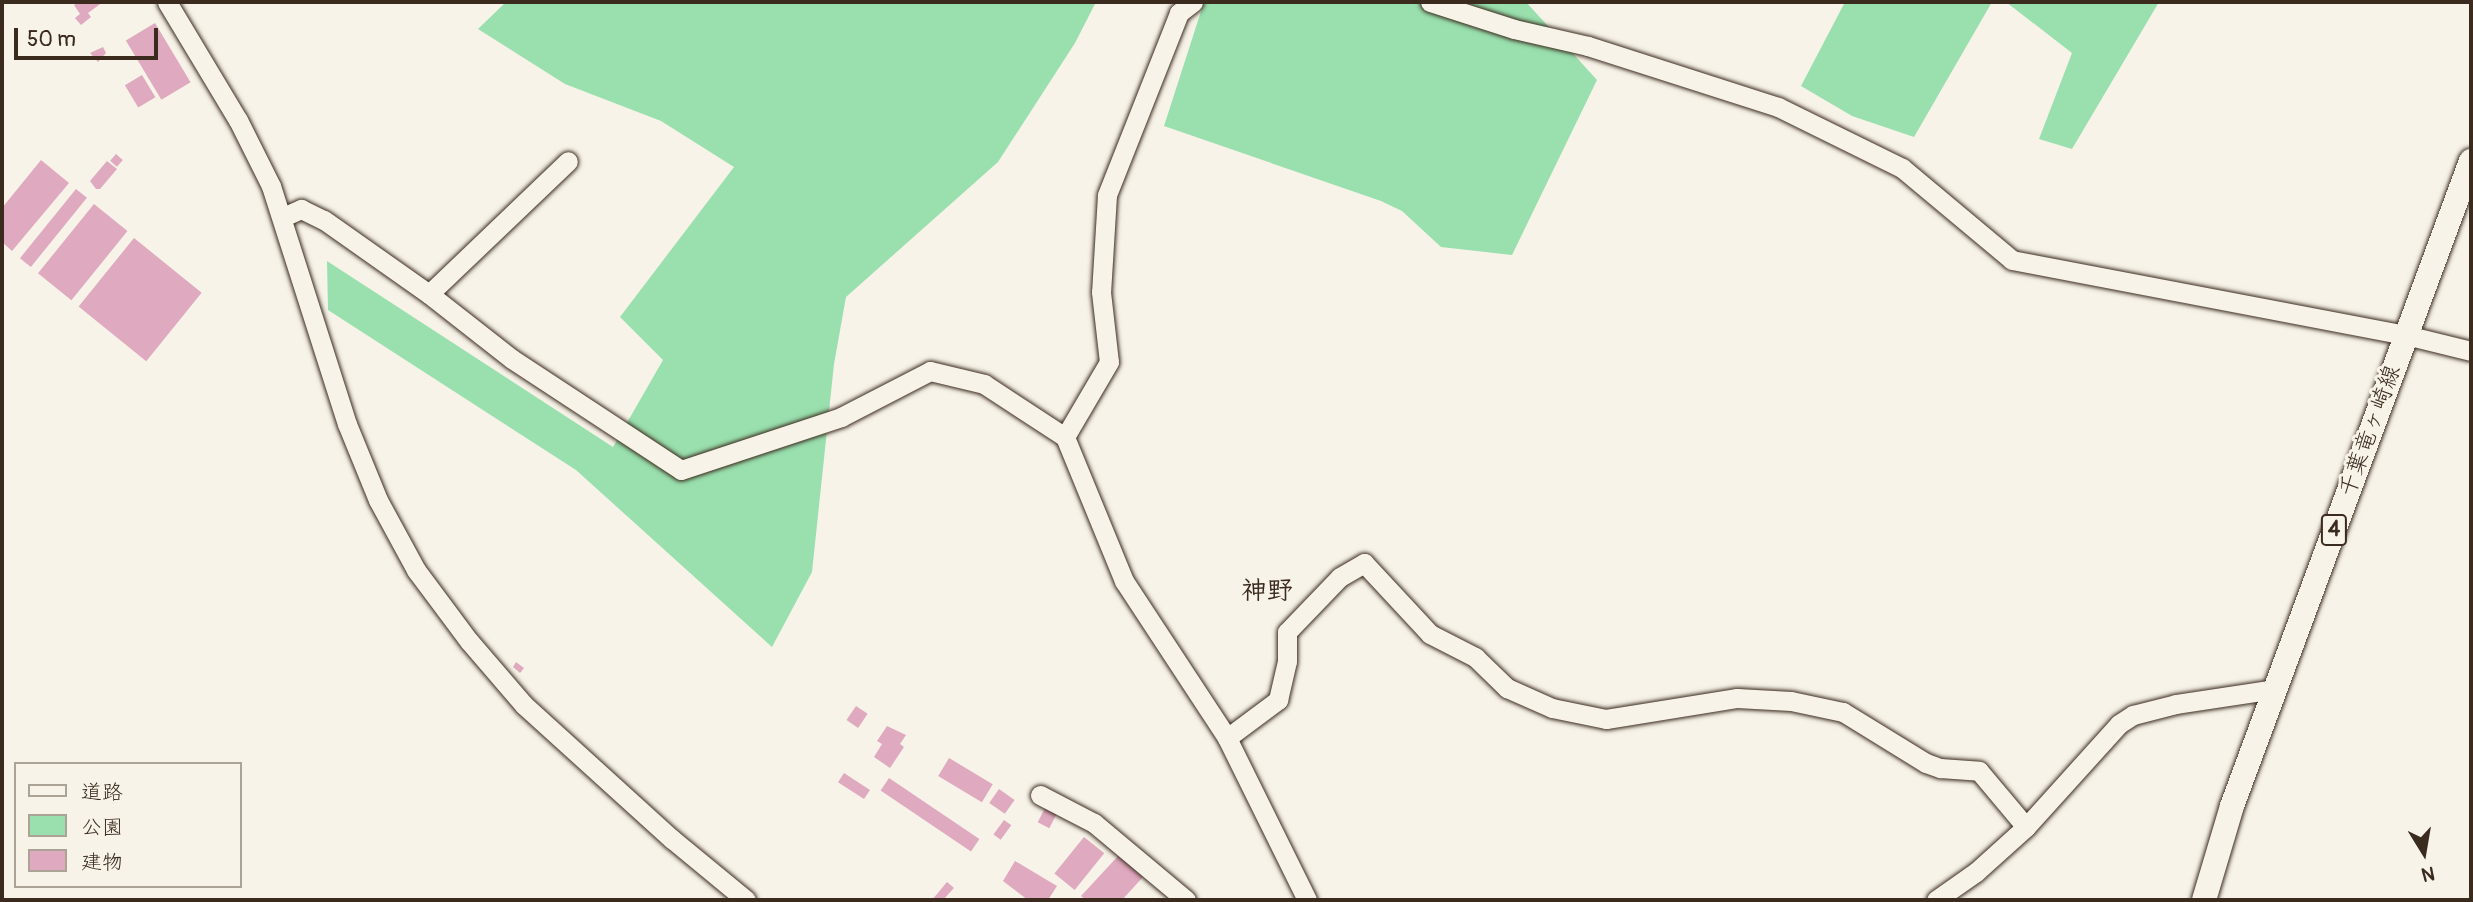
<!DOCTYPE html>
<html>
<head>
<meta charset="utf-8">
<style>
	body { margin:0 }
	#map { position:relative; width:2473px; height:902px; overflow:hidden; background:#f7f3e8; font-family:Pangolin,"Klee One",sans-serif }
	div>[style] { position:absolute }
	.green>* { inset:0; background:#99e0ae }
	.building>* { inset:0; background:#dfa9bf; transform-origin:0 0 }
	.roads { filter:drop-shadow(0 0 2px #3b2a1e) drop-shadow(0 0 2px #3b2a1e) }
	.minor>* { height:19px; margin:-9.5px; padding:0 9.5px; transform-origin:9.5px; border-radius:9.5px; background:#f7f3e8 }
	.major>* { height:24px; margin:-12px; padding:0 12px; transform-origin:12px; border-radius:12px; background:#f7f3e8 }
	span { translate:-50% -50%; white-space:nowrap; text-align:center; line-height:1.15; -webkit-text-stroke:6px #f7f3e8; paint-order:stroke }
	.shield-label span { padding:2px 5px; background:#f7f3e8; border:2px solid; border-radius:5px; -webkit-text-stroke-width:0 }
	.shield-label { font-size:21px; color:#3b2a1e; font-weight:700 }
	.street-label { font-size:23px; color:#3b2a1e }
	.quarter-label { font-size:26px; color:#3b2a1e; font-weight:700 }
	.frame { position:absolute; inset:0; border:4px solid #3b2a1e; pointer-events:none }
	.legend { position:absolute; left:14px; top:762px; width:228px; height:126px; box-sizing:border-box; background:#f7f3e8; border:2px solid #aca397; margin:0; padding:9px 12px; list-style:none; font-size:21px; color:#3b2a1e }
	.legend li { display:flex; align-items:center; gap:14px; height:35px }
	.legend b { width:35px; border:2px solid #aca397 }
	.north { position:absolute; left:2389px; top:818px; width:70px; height:70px; -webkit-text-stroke:5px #f7f3e8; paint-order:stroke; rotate:169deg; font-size:19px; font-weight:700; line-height:28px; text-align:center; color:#3b2a1e }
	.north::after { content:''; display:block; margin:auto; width:24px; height:32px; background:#3b2a1e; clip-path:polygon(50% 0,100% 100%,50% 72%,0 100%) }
	.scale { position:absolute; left:14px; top:28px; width:144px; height:32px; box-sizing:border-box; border:4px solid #3b2a1e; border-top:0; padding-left:9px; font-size:21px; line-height:24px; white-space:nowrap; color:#3b2a1e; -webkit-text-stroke:5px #f7f3e8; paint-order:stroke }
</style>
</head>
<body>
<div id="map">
	<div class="green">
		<div style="clip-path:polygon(506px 2px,1096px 2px,1075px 43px,998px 162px,846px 297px,834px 364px,812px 572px,772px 647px,576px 470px,328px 310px,327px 261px,613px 447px,663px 360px,620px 317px,734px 167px,661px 121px,565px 84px,478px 29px)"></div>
		<div style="clip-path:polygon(1204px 2px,1526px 2px,1597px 80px,1512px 255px,1441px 247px,1402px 211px,1381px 201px,1164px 126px)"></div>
		<div style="clip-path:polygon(1845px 2px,1992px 2px,1914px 137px,1852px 116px,1801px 86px)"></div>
		<div style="clip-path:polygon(2006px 2px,2159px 2px,2072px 149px,2039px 139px,2072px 53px)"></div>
	</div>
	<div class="building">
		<div style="clip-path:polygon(79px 2px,103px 2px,88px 13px,91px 17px,81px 25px,75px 18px,80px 14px,74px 5px)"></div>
		<div style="left:155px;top:23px;width:69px;height:34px;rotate:59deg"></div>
		<div style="clip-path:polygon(103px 47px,106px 53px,98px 62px,90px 53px)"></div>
		<div style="left:142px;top:75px;width:26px;height:20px;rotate:59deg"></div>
		<div style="left:116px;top:154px;width:9px;height:9px;rotate:41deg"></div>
		<div style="clip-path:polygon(41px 160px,69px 183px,12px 251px,2px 242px,2px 208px)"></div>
		<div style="clip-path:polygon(107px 161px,117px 169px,100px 189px,96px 189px,90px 181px)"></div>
		<div style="left:76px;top:189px;width:14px;height:89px;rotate:39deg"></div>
		<div style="left:94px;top:204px;width:43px;height:89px;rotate:39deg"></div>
		<div style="left:134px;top:238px;width:87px;height:88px;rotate:39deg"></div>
		<div style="clip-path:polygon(516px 662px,524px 668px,520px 673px,513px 667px)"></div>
		<div style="left:856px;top:706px;width:14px;height:17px;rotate:34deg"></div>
		<div style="clip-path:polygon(887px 726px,906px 735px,900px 744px,904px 747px,890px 768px,874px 757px,882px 744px,877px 741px)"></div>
		<div style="left:949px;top:758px;width:51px;height:21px;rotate:31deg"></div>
		<div style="left:844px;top:773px;width:31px;height:11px;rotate:33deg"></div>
		<div style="left:889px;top:778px;width:109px;height:15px;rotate:34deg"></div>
		<div style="left:999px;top:789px;width:19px;height:17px;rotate:35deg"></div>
		<div style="left:1045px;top:808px;width:13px;height:16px;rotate:27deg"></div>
		<div style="left:1004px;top:820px;width:9px;height:18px;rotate:36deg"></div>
		<div style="left:1084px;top:837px;width:26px;height:47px;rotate:39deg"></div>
		<div style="clip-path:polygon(1119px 855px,1143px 877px,1122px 900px,1086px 900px,1081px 896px)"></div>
		<div style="clip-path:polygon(1015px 861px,1057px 886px,1048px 900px,1028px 900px,1003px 881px)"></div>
		<div style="clip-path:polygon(947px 882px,954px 888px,943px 900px,932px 900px)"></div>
	</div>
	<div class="roads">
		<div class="minor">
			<div style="left:167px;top:2px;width:138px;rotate:59deg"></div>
			<div style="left:238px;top:120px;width:74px;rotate:63.4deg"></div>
			<div style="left:271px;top:186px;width:250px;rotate:72.3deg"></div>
			<div style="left:347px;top:424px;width:82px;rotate:67.8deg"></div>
			<div style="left:378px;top:500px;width:80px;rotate:61.5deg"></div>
			<div style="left:416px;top:570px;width:89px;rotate:53.3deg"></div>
			<div style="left:469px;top:641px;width:84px;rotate:49.3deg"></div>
			<div style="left:524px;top:705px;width:200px;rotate:42.2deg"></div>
			<div style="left:672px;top:839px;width:96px;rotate:39.5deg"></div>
			<div style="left:1193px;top:2px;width:18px;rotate:142deg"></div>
			<div style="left:1179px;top:13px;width:196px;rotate:111.6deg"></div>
			<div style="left:1107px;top:195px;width:97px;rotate:93.5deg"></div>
			<div style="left:1101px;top:292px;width:70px;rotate:83.5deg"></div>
			<div style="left:1109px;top:362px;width:87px;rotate:120.4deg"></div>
			<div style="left:1065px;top:437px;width:156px;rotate:67.7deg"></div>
			<div style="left:1124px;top:581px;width:188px;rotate:56.7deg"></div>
			<div style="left:1227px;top:738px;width:181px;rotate:63.7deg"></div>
			<div style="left:1430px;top:2px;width:88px;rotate:17.8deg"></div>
			<div style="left:1514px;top:29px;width:76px;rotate:12.9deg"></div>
			<div style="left:1588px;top:46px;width:200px;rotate:17.8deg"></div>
			<div style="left:1778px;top:107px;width:138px;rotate:26.2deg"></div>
			<div style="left:1902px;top:168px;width:143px;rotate:39.9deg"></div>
			<div style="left:2012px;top:260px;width:401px;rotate:10.8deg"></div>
			<div style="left:2406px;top:335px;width:67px;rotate:13.8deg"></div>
			<div style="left:283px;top:217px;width:20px;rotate:-24deg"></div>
			<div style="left:301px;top:209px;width:25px;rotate:26deg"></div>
			<div style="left:324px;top:220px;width:128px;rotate:35.2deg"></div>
			<div style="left:429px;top:294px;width:105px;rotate:38.1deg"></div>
			<div style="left:512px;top:359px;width:202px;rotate:33.3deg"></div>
			<div style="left:681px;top:470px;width:169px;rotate:-18.3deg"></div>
			<div style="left:841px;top:417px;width:100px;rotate:-27.3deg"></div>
			<div style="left:930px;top:371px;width:56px;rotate:13.5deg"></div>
			<div style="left:984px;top:384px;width:97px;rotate:33.2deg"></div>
			<div style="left:429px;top:294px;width:192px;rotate:-43.7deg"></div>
			<div style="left:1227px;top:738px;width:64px;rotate:-36.7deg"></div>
			<div style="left:1278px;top:700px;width:40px;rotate:-77deg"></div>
			<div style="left:1287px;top:661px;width:29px;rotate:-90deg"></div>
			<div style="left:1287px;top:632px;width:76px;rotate:-46.1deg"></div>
			<div style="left:1340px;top:577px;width:28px;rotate:-30deg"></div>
			<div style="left:1364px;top:563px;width:97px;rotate:47.1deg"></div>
			<div style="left:1430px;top:634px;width:51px;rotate:27.1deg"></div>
			<div style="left:1475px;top:657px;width:45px;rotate:44.1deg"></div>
			<div style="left:1507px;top:688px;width:49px;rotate:24deg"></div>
			<div style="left:1552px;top:708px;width:55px;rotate:11.5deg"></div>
			<div style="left:1606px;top:719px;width:133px;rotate:-9.1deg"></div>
			<div style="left:1737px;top:698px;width:54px;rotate:3.2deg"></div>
			<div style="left:1791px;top:701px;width:53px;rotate:11.9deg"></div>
			<div style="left:1843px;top:712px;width:97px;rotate:31.6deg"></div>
			<div style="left:1926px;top:763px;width:15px;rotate:20deg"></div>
			<div style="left:1940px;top:768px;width:39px;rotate:4deg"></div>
			<div style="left:1979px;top:771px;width:73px;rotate:50deg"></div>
			<div style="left:1040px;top:795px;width:61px;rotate:27.4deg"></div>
			<div style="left:1094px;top:823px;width:120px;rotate:39.9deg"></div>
			<div style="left:1936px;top:900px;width:49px;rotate:-35deg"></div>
			<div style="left:1976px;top:872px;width:67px;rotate:-42deg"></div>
			<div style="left:2026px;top:827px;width:139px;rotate:-47.9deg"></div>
			<div style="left:2119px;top:724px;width:17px;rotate:-33deg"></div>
			<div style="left:2133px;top:715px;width:44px;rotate:-14.3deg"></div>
			<div style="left:2176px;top:704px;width:100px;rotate:-8.6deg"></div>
		</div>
		<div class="major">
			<div style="left:2204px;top:900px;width:98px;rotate:-73.4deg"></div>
			<div style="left:2232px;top:806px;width:688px;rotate:-69.67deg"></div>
		</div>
	</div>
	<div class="shield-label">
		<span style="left:2334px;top:530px">4</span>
	</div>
	<div class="street-label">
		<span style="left:2370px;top:431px;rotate:-70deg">千葉竜ヶ崎線</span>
	</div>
	<div class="quarter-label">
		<span style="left:1267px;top:592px">神野</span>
	</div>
	<div class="frame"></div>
	<ul class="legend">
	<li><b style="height:9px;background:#f7f3e8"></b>道路</li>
	<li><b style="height:19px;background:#99e0ae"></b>公園</li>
	<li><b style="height:19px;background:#dfa9bf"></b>建物</li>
	</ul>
	<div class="north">N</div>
	<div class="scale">50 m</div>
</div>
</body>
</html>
